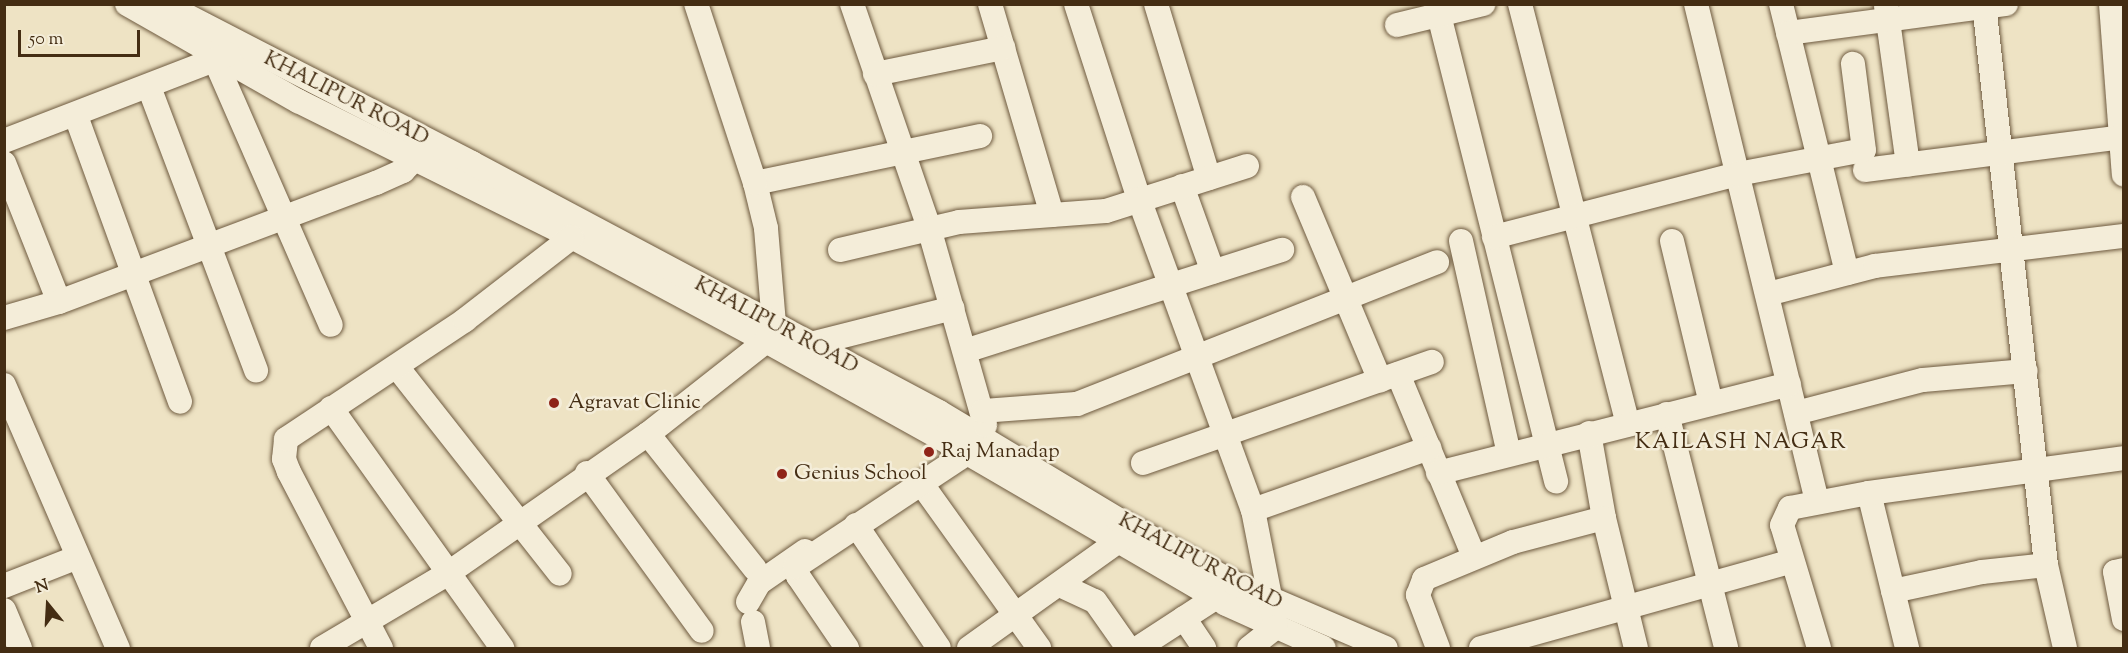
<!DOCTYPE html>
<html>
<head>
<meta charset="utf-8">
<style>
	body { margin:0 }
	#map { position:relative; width:2128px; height:653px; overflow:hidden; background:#eee3c4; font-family:"Sorts Mill Goudy",serif }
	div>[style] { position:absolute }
	.roads { filter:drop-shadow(0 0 2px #6e5a3f) drop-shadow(0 0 2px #6e5a3f) }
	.minor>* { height:24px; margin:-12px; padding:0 12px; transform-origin:12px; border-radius:12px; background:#f4edd9 }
	.dots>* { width:16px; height:16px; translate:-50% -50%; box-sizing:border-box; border:3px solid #f4edd9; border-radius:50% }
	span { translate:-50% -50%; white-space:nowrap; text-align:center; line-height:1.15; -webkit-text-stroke:5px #f4edd9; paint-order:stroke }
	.street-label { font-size:21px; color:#442d13 }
	.poi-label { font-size:21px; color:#442d13 }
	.left { translate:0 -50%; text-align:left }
	.neighbourhood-label { font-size:22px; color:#442d13; letter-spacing:1.5px }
	.frame { position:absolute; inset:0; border:6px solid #442d13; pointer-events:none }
	.north { position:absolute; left:18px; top:575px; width:60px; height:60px; -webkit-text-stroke:4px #f4edd9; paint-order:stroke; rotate:342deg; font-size:16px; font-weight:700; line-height:24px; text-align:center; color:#442d13 }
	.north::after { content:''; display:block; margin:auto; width:21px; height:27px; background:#442d13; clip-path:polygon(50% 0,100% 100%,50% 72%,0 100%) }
	.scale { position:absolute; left:18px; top:30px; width:122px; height:27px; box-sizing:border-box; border:3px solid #442d13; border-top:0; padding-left:8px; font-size:18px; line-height:21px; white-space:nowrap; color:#442d13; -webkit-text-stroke:4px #f4edd9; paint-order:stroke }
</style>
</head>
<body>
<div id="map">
	<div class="roads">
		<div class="minor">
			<div style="left:127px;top:4px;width:197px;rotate:29.6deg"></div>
			<div style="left:298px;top:101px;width:306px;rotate:26.4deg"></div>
			<div style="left:572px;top:237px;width:220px;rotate:28.2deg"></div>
			<div style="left:766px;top:341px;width:230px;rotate:29.1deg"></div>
			<div style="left:967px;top:453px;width:300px;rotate:30.2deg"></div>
			<div style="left:1226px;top:604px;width:107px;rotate:24.2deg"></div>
			<div style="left:164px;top:4px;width:347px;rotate:27.3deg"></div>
			<div style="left:472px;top:163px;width:529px;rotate:28.07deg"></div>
			<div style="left:939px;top:412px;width:208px;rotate:31deg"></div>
			<div style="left:1117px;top:519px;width:133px;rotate:28.7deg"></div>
			<div style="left:1234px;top:583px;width:165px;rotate:23.2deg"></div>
			<div style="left:852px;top:4px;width:237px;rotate:71deg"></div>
			<div style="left:929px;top:228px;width:205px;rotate:74.1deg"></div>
			<div style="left:990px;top:4px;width:220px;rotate:73.6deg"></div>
			<div style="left:1076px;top:4px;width:205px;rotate:72.1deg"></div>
			<div style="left:1139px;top:199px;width:331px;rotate:69.9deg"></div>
			<div style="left:1253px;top:510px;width:119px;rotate:78.9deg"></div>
			<div style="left:1276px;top:627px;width:34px;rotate:142deg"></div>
			<div style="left:1156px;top:4px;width:182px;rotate:73.1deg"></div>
			<div style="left:1520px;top:4px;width:434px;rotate:75.6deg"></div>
			<div style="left:1696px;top:4px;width:512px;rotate:76.32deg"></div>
			<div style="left:1781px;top:4px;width:277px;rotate:76.2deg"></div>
			<div style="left:1984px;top:4px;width:564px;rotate:83.69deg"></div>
			<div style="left:2046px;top:565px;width:85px;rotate:77.1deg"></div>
			<div style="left:2111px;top:4px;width:171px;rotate:85.7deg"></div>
			<div style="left:1886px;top:6px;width:160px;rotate:82.1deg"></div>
			<div style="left:1439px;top:15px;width:481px;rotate:75.9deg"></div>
			<div style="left:1397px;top:25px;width:89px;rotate:-13.7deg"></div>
			<div style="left:1788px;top:33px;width:220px;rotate:-7.6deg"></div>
			<div style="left:215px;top:60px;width:289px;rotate:66.4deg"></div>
			<div style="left:875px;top:74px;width:131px;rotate:-11.5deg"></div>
			<div style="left:149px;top:87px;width:303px;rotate:69.3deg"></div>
			<div style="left:76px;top:116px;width:304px;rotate:70deg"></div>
			<div style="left:4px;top:141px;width:241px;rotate:-21.1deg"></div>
			<div style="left:4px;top:163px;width:149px;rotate:68.4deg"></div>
			<div style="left:1865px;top:170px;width:261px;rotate:-7.3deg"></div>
			<div style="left:755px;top:183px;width:230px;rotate:-11.8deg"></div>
			<div style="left:1182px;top:186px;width:91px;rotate:70.2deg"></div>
			<div style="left:1303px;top:197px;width:199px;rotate:67.2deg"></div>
			<div style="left:1494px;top:237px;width:252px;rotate:-14.5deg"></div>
			<div style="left:1738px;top:174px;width:128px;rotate:-10.8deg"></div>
			<div style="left:1864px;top:150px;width:87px;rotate:-97.3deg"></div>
			<div style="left:1461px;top:241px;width:218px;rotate:77.3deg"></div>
			<div style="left:1672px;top:241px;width:167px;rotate:76.5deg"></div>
			<div style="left:840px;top:250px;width:122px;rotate:-13.2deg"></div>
			<div style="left:959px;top:222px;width:147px;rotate:-4.3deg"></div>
			<div style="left:1106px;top:211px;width:148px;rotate:-17.7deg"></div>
			<div style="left:1768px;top:294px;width:111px;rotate:-14.7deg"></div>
			<div style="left:1875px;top:266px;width:251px;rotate:-6.9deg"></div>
			<div style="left:4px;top:318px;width:57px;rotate:-16.2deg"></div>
			<div style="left:59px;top:302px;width:339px;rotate:-20.6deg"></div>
			<div style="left:376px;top:183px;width:30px;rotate:-24deg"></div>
			<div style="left:403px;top:171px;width:32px;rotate:-46deg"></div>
			<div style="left:811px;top:344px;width:146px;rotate:-14.2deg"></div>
			<div style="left:965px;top:351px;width:333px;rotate:-17.7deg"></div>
			<div style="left:397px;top:367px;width:263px;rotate:51.8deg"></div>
			<div style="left:1398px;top:374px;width:198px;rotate:67.4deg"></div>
			<div style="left:4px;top:385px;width:287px;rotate:66.6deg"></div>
			<div style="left:331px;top:408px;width:295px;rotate:54.5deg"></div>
			<div style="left:983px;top:411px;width:94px;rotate:-4.3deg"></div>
			<div style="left:1077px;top:404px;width:387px;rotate:-21.5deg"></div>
			<div style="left:1796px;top:413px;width:131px;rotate:-14.6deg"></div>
			<div style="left:1923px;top:380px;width:103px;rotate:-5deg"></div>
			<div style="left:1667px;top:414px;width:241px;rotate:75.8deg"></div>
			<div style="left:1589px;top:433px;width:86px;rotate:80deg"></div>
			<div style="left:1604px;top:518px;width:134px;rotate:76.2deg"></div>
			<div style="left:648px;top:434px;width:172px;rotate:51.6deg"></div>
			<div style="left:1143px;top:463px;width:306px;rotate:-19.3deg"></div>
			<div style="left:587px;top:473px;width:195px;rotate:54deg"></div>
			<div style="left:1438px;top:473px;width:362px;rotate:-14.2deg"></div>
			<div style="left:921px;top:483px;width:203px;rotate:54.4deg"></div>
			<div style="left:1869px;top:493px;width:160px;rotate:76.2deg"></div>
			<div style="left:1253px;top:510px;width:187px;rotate:-19.4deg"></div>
			<div style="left:856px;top:525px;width:148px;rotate:56deg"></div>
			<div style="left:2124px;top:570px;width:9px;rotate:167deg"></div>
			<div style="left:2115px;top:572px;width:48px;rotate:79.2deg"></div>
			<div style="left:1060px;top:585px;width:38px;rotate:25deg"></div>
			<div style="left:1095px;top:601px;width:57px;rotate:54.9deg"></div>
			<div style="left:4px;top:586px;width:79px;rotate:-21.4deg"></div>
			<div style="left:1893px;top:591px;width:91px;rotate:-12.1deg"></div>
			<div style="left:1982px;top:572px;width:64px;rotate:-6.2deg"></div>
			<div style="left:748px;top:602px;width:22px;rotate:-60deg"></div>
			<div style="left:759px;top:583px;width:56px;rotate:-34.8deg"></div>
			<div style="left:4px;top:610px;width:41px;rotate:67.2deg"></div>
			<div style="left:1184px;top:618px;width:36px;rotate:56deg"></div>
			<div style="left:753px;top:622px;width:26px;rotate:79deg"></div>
			<div style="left:322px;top:648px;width:145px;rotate:-30.6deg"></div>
			<div style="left:447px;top:574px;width:245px;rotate:-34.9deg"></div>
			<div style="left:648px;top:434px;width:150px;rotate:-38.2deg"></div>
			<div style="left:766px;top:341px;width:19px;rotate:-65deg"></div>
			<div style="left:774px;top:324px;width:96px;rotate:-94.8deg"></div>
			<div style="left:766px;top:228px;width:46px;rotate:-103.7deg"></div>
			<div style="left:755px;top:183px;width:188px;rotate:-108.2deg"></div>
			<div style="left:381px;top:648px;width:199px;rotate:-117.6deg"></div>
			<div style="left:289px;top:472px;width:14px;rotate:-111deg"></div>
			<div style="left:284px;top:459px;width:20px;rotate:-84deg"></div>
			<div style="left:286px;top:439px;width:215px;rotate:-33.6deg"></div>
			<div style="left:465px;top:320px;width:135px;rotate:-37.8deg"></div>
			<div style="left:847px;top:648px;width:87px;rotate:-124.2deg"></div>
			<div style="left:798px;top:576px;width:9px;rotate:-108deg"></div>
			<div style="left:795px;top:567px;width:206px;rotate:-33.5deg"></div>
			<div style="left:969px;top:648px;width:196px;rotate:-35.6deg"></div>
			<div style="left:1138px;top:648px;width:92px;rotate:-33deg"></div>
			<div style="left:1438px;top:648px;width:57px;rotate:-110.7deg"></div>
			<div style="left:1418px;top:595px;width:17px;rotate:-69deg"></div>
			<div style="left:1424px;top:579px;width:96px;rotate:-22.6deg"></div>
			<div style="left:1513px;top:542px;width:94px;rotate:-14.8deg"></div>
			<div style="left:1481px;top:648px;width:323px;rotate:-15.6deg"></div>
			<div style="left:1819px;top:648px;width:128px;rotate:-106.7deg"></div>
			<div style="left:1782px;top:525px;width:19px;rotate:-65deg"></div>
			<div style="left:1790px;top:508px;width:80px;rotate:-10.8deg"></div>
			<div style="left:1869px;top:493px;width:257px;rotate:-7.8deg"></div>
		</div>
	</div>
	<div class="dots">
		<div style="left:554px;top:403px;background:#8f2418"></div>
		<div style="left:929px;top:452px;background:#8f2418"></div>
		<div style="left:782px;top:474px;background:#8f2418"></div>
	</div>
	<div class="street-label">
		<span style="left:346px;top:99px;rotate:27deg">KHALIPUR ROAD</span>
		<span style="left:776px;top:326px;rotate:28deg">KHALIPUR ROAD</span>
		<span style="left:1200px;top:562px;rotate:28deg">KHALIPUR ROAD</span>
	</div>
	<div class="poi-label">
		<span class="left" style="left:568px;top:403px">Agravat Clinic</span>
		<span class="left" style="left:941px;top:452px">Raj Manadap</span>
		<span class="left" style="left:794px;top:474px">Genius School</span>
	</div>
	<div class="neighbourhood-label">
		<span style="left:1741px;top:444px">KAILASH NAGAR</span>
	</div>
	<div class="frame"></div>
	<div class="north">N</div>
	<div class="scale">50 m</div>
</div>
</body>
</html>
